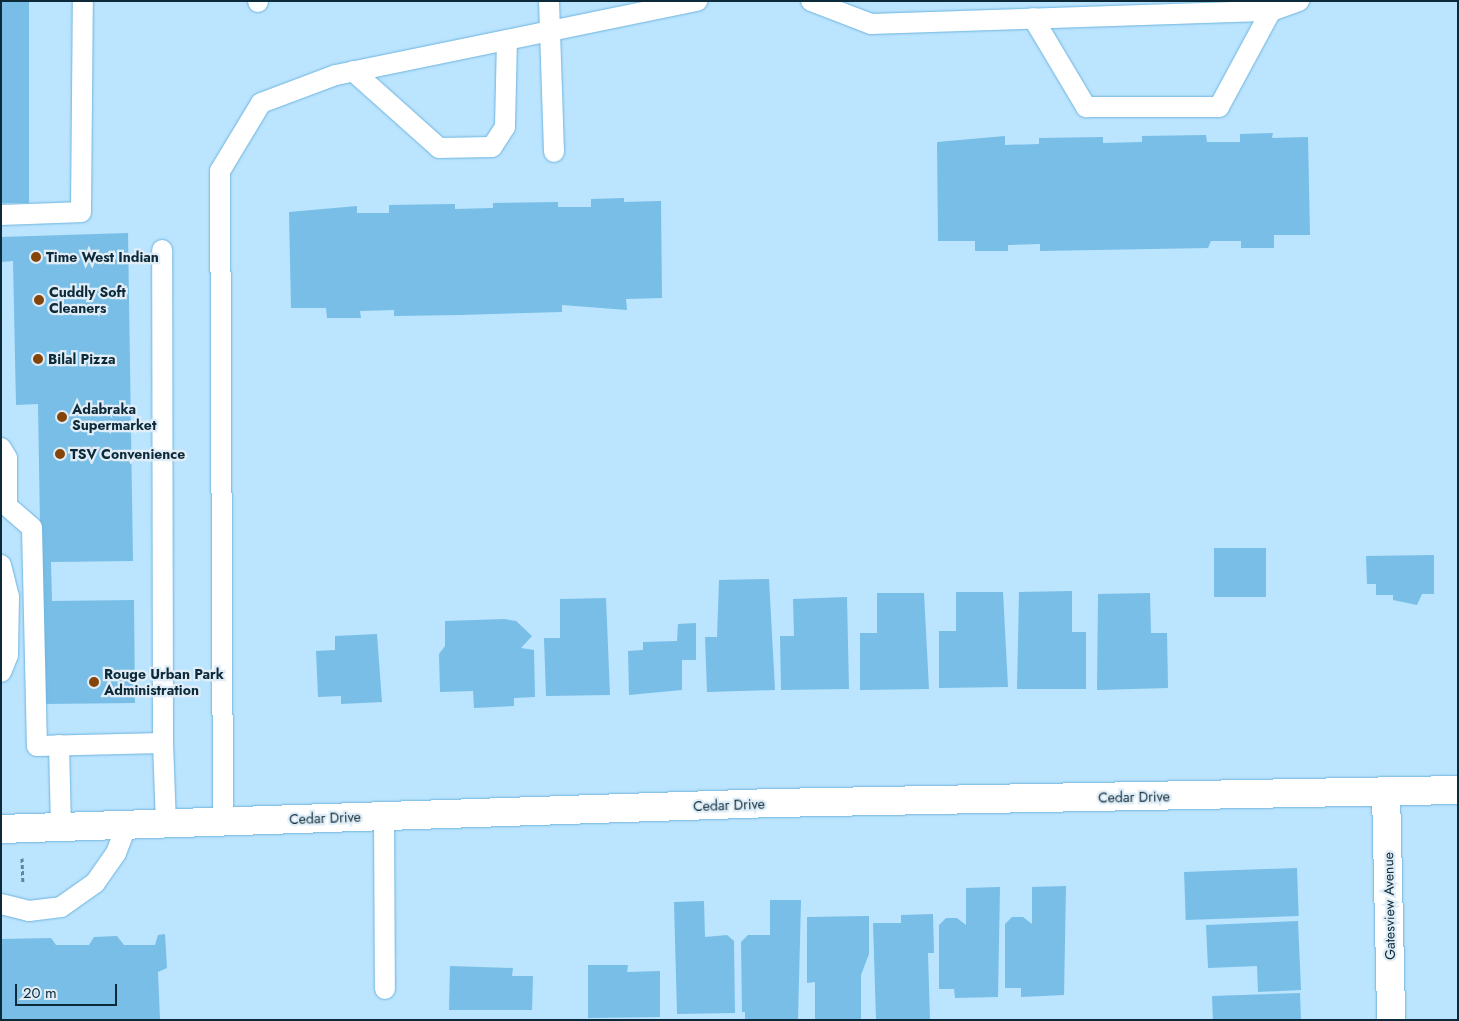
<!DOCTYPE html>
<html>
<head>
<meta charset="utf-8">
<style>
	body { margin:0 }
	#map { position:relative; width:1459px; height:1021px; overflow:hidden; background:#bbe4fe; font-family:Jost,sans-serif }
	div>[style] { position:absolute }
	.building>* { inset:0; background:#78bee7; transform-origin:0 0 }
	.path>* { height:3px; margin-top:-1.5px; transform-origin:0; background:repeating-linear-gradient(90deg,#618499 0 4px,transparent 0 6.5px) }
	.roads { filter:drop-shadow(0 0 1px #6eb4dd) drop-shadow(0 0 1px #6eb4dd) }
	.lane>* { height:20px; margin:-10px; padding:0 10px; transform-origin:10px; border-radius:10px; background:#fff }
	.street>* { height:28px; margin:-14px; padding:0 14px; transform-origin:14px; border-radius:14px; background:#fff }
	.dots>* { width:14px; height:14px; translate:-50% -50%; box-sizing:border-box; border:2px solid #e0edf6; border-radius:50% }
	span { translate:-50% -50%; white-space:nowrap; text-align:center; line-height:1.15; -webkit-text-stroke:4.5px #e0edf6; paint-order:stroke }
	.poi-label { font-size:14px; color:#0c2a3a; font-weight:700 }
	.left { translate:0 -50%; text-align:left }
	.street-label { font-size:14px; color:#0c2a3a }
	.frame { position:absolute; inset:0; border:2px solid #0c2a3a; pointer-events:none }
	.scale { position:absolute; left:15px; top:984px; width:102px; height:22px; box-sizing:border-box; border:2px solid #0c2a3a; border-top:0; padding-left:6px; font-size:15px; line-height:18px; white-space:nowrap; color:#0c2a3a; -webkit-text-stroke:4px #e0edf6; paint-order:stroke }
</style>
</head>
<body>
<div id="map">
	<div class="building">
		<div style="left:1px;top:1px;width:28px;height:202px"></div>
		<div style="clip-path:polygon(1273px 133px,1272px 138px,1308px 137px,1310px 235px,1274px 235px,1274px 248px,1241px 248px,1241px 241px,1211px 241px,1208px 248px,1040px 251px,1040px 244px,1008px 245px,1008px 251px,975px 251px,975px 241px,938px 241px,937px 142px,1005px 136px,1005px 145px,1039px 144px,1039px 138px,1103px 137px,1103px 143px,1142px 142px,1142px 136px,1206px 135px,1207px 142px,1240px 142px,1240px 134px)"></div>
		<div style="clip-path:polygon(624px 198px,624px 202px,661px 201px,662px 298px,626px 299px,627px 310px,562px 305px,562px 312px,459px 315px,394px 316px,394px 310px,360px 311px,361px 318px,327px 318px,326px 308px,291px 308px,289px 212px,357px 206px,357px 213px,389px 213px,389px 205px,455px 204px,455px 209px,493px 208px,493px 203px,558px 202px,558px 207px,591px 207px,591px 199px)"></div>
		<div style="clip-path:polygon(128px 233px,133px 561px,51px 562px,52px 601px,134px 600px,135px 703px,43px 704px,38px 404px,16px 405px,13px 261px,1px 262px,1px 237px)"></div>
		<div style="left:1214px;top:548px;width:52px;height:49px"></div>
		<div style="clip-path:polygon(1434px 555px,1434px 594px,1422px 594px,1417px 605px,1393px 600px,1393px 595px,1376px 595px,1376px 584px,1367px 584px,1366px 556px)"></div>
		<div style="clip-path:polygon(769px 579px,775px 690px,707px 692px,705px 637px,717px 637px,719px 580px)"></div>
		<div style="clip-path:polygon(1072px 591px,1072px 632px,1086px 632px,1086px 689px,1017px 689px,1019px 592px)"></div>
		<div style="clip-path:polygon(956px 592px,1003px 592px,1008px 687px,939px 688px,939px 631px,956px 631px)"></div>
		<div style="clip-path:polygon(877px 593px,924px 593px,929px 689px,860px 690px,860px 633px,877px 633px)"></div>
		<div style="clip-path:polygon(1150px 593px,1151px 633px,1167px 633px,1168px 688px,1097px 690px,1098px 594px)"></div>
		<div style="clip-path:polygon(847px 597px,849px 689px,781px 690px,780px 636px,794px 636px,793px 599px)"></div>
		<div style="clip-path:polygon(606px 598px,610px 695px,546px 696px,544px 638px,560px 638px,560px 599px)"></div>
		<div style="clip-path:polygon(504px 619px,516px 621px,532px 636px,521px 648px,534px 650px,535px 697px,514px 698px,514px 706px,474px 708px,473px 691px,440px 692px,439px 654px,445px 646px,445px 621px)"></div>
		<div style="clip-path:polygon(696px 623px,696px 660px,682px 660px,682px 690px,629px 695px,628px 651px,643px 650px,643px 642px,677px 641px,678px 624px)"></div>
		<div style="clip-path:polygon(377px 634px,382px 702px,341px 704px,341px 696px,318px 697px,316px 651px,335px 650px,335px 636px)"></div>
		<div style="left:1297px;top:868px;width:48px;height:113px;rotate:88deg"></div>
		<div style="clip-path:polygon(1066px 886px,1064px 995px,1021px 997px,1021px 988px,1005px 988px,1005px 924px,1012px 917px,1023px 917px,1032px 924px,1032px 887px)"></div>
		<div style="clip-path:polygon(1000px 887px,998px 997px,955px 998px,954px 989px,939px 989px,939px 925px,946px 918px,957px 918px,966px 925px,966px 888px)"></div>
		<div style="clip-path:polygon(770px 900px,801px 900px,798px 1020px,745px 1020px,745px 1012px,742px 1012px,741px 942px,748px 935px,770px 935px)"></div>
		<div style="clip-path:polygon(704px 901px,705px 937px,727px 935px,734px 941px,735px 1013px,677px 1014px,674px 902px)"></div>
		<div style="clip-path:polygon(933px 914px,934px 953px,928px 953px,930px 1020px,876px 1020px,873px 923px,901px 923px,901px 915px)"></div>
		<div style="clip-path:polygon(869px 916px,869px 954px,861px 975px,861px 1020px,815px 1020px,815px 982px,807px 983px,807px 917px)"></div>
		<div style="clip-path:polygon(1298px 921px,1301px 990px,1258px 992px,1257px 966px,1208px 968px,1206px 925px)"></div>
		<div style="clip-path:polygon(165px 934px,167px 968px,158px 972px,160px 1020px,1px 1020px,1px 939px,51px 938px,56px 945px,89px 945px,94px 937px,117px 936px,124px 945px,155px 945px,158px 935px)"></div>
		<div style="clip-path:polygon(588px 965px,628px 965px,627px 972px,660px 971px,660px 1017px,588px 1018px)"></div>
		<div style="clip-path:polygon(450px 966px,513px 968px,512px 976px,533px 976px,532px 1010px,449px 1010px)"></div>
		<div style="left:1300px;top:993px;width:27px;height:88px;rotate:88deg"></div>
	</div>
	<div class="path">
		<div style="left:22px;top:858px;width:24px;rotate:88deg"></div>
	</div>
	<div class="roads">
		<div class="lane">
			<div style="left:258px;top:1px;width:1px;rotate:90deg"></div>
			<div style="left:549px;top:1px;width:151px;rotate:88.1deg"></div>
			<div style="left:811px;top:1px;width:64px;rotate:21deg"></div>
			<div style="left:871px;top:24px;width:400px;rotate:-1.9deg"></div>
			<div style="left:1271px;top:11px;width:30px;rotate:-20deg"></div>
			<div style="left:1033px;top:18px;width:104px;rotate:59.2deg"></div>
			<div style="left:1086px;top:107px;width:133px"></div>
			<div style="left:1219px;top:107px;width:109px;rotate:-61.6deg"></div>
			<div style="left:353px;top:71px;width:115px;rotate:41.8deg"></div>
			<div style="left:439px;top:148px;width:53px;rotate:-1.1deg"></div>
			<div style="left:492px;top:147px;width:24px;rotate:-57deg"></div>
			<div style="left:505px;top:127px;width:87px;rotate:-88.7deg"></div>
			<div style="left:1px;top:215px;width:80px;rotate:-2.1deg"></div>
			<div style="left:81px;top:212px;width:211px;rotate:-89.5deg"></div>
			<div style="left:1px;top:448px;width:12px;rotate:59deg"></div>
			<div style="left:7px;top:458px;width:48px;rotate:90deg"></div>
			<div style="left:7px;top:506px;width:33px;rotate:41deg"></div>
			<div style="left:32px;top:528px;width:218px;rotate:88.7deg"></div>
			<div style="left:37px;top:746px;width:126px;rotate:-1.4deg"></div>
			<div style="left:163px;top:743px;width:493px;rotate:-90.1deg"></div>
			<div style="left:1px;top:565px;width:32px;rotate:76deg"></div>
			<div style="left:9px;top:596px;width:59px;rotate:91deg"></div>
			<div style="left:8px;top:655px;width:18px;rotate:112deg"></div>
			<div style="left:163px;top:743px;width:80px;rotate:87.9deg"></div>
			<div style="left:59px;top:745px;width:80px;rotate:88.6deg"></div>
			<div style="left:384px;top:816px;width:173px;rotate:89.7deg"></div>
			<div style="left:223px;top:821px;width:650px;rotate:-90.26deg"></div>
			<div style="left:220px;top:171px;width:79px;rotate:-58.9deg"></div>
			<div style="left:261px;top:103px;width:80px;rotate:-20.5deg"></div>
			<div style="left:336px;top:75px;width:369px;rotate:-11.6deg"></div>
			<div style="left:1px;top:904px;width:29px;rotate:14deg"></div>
			<div style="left:29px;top:911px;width:32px;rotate:-7deg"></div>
			<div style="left:61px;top:907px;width:42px;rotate:-35.2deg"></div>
			<div style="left:95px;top:883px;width:37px;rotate:-55deg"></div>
			<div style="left:116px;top:853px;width:31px;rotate:-69deg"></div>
		</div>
		<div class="street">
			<div style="left:1386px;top:792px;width:228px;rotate:88.7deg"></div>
			<div style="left:1px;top:829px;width:773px;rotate:-1.93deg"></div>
			<div style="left:774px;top:803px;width:684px;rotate:-1.09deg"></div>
		</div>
	</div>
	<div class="dots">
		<div style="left:36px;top:257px;background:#84440a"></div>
		<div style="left:39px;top:300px;background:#84440a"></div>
		<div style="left:38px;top:359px;background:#84440a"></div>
		<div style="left:62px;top:417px;background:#84440a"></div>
		<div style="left:60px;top:454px;background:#84440a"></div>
		<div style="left:94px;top:682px;background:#84440a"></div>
	</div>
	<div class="poi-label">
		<span class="left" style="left:46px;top:257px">Time West Indian</span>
		<span class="left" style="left:49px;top:300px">Cuddly Soft<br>Cleaners</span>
		<span class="left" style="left:48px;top:359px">Bilal Pizza</span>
		<span class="left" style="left:72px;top:417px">Adabraka<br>Supermarket</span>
		<span class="left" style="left:70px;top:454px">TSV Convenience</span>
		<span class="left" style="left:104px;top:682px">Rouge Urban Park<br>Administration</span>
	</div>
	<div class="street-label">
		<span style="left:1134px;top:797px;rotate:-1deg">Cedar Drive</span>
		<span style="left:729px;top:805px;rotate:-2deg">Cedar Drive</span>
		<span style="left:325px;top:818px;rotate:-2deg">Cedar Drive</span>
		<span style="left:1389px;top:906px;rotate:-91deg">Gatesview Avenue</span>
	</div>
	<div class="frame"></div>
	<div class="scale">20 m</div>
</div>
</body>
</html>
